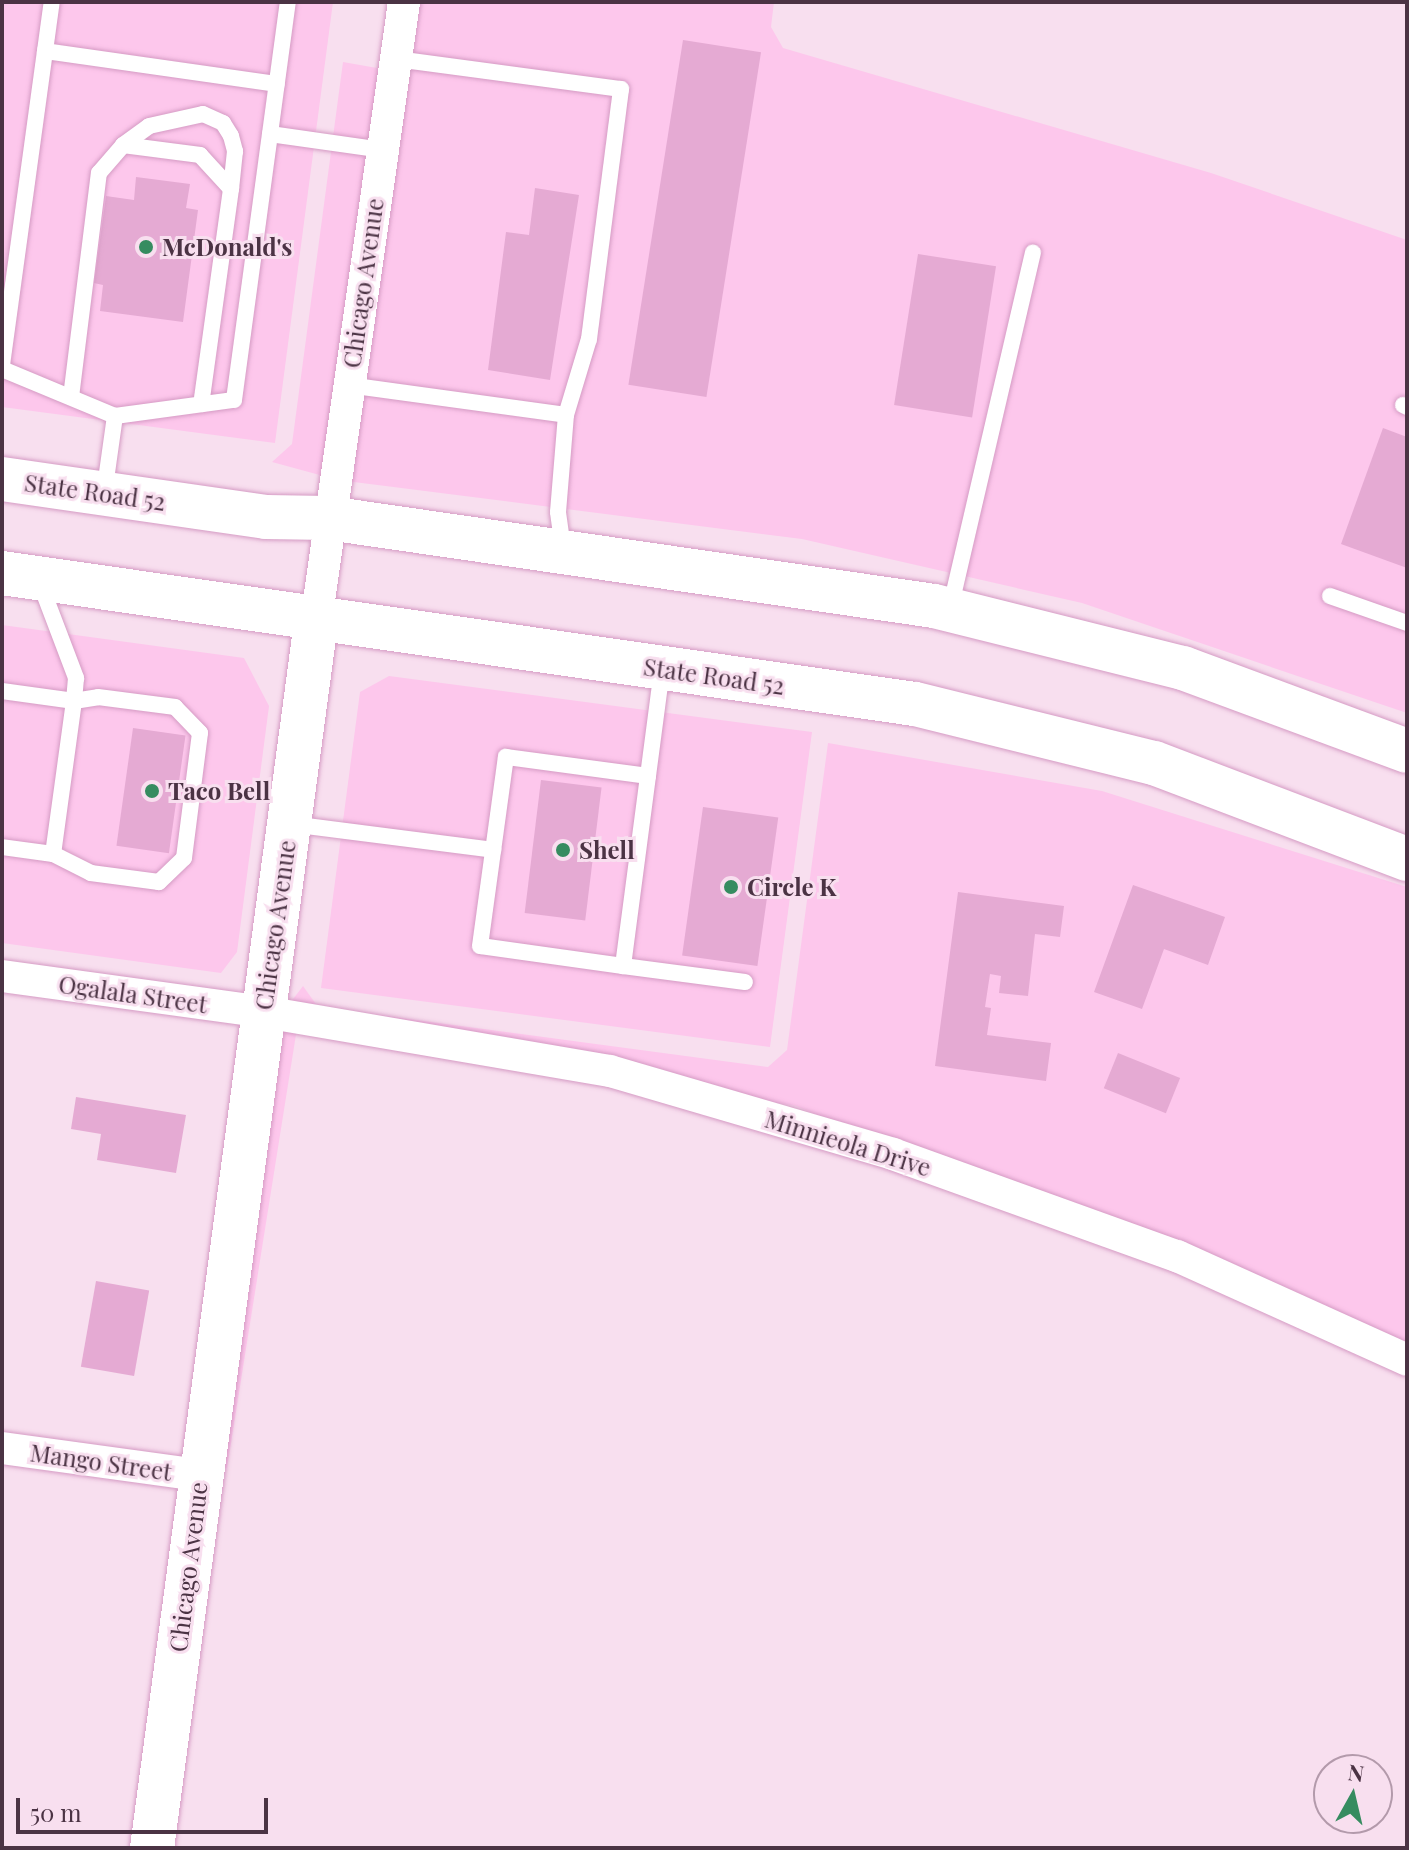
<!DOCTYPE html>
<html>
<head>
<meta charset="utf-8">
<style>
	body { margin:0 }
	#map { position:relative; width:1409px; height:1850px; overflow:hidden; background:#f8dfef; font-family:"Playfair Display",serif }
	div>[style] { position:absolute }
	.built>* { inset:0; background:#fdc7ec }
	.building>* { inset:0; background:#e5aad3; transform-origin:0 0 }
	.roads { filter:drop-shadow(0 0 2px #d59bc4) drop-shadow(0 0 2px #d59bc4) }
	.lane>* { height:16px; margin:-8px; padding:0 8px; transform-origin:8px; border-radius:8px; background:#fff }
	.street>* { height:32px; margin:-16px; padding:0 16px; transform-origin:16px; border-radius:16px; background:#fff }
	.secondary>* { height:44px; margin:-22px; padding:0 22px; transform-origin:22px; border-radius:22px; background:#fff }
	.primary>* { height:44px; margin:-22px; padding:0 22px; transform-origin:22px; border-radius:22px; background:#fff }
	.dots>* { width:22px; height:22px; translate:-50% -50%; box-sizing:border-box; border:4px solid #f8dfef; border-radius:50% }
	span { translate:-50% -50%; white-space:nowrap; text-align:center; line-height:1.15; -webkit-text-stroke:6px #f8dfef; paint-order:stroke }
	.poi-label { font-size:24px; color:#4b3344; font-weight:700 }
	.left { translate:0 -50%; text-align:left }
	.street-label { font-size:24px; color:#4b3344 }
	.frame { position:absolute; inset:0; border:4px solid #4b3344; pointer-events:none }
	.north { position:absolute; left:1313px; top:1754px; width:80px; height:80px; box-sizing:border-box; background:#f8dfef; border:2px solid #b39aab; border-radius:50%; rotate:8deg; font-size:22px; font-weight:700; line-height:32px; text-align:center; color:#4b3344 }
	.north::after { content:''; display:block; margin:auto; width:28px; height:36px; background:#368c60; clip-path:polygon(50% 0,100% 100%,50% 72%,0 100%) }
	.scale { position:absolute; left:16px; top:1798px; width:252px; height:36px; box-sizing:border-box; border:4px solid #4b3344; border-top:0; padding-left:10px; font-size:24px; line-height:28px; white-space:nowrap; color:#4b3344; -webkit-text-stroke:6px #f8dfef; paint-order:stroke }
</style>
</head>
<body>
<div id="map">
	<div class="built">
		<div style="clip-path:polygon(2px 2px,333px 2px,275px 443px,2px 407px)"></div>
		<div style="clip-path:polygon(420px 2px,774px 2px,771px 27px,783px 48px,1211px 173px,1407px 240px,1407px 713px,1082px 603px,802px 539px,338px 480px,272px 462px,292px 444px,343px 62px,411px 74px)"></div>
		<div style="clip-path:polygon(2px 625px,244px 658px,269px 706px,237px 952px,221px 973px,2px 943px)"></div>
		<div style="clip-path:polygon(389px 676px,812px 732px,770px 1047px,321px 988px,360px 692px)"></div>
		<div style="clip-path:polygon(828px 743px,1102px 791px,1407px 887px,1407px 1359px,796px 1106px,298px 1022px,227px 1468px,219px 1467px,281px 1015px,303px 986px,318px 1007px,768px 1067px,787px 1050px)"></div>
	</div>
	<div class="building">
		<div style="left:683px;top:40px;width:79px;height:349px;rotate:9deg"></div>
		<div style="clip-path:polygon(136px 177px,190px 184px,186px 208px,198px 210px,183px 322px,100px 311px,103px 285px,94px 283px,106px 196px,134px 200px)"></div>
		<div style="clip-path:polygon(535px 188px,579px 195px,550px 380px,488px 370px,506px 232px,529px 235px)"></div>
		<div style="left:918px;top:254px;width:79px;height:153px;rotate:9deg"></div>
		<div style="clip-path:polygon(1383px 428px,1407px 437px,1407px 568px,1341px 544px)"></div>
		<div style="left:133px;top:728px;width:53px;height:119px;rotate:8deg"></div>
		<div style="left:541px;top:780px;width:61px;height:134px;rotate:7deg"></div>
		<div style="left:703px;top:807px;width:76px;height:150px;rotate:8deg"></div>
		<div style="clip-path:polygon(1133px 885px,1225px 917px,1208px 965px,1164px 949px,1142px 1009px,1094px 992px)"></div>
		<div style="clip-path:polygon(958px 892px,1064px 906px,1060px 937px,1035px 934px,1028px 996px,999px 993px,1001px 976px,990px 974px,985px 1007px,991px 1008px,987px 1035px,1051px 1043px,1046px 1081px,935px 1066px)"></div>
		<div style="left:1118px;top:1053px;width:67px;height:38px;rotate:22deg"></div>
		<div style="clip-path:polygon(76px 1097px,186px 1115px,176px 1173px,97px 1160px,101px 1134px,71px 1129px)"></div>
		<div style="left:96px;top:1281px;width:54px;height:87px;rotate:10deg"></div>
	</div>
	<div class="roads">
		<div class="lane">
			<div style="left:45px;top:51px;width:234px;rotate:8.1deg"></div>
			<div style="left:270px;top:134px;width:113px;rotate:8.1deg"></div>
			<div style="left:123px;top:145px;width:32px;rotate:-36deg"></div>
			<div style="left:149px;top:126px;width:55px;rotate:-12.5deg"></div>
			<div style="left:203px;top:114px;width:22px;rotate:24deg"></div>
			<div style="left:223px;top:123px;width:15px;rotate:58deg"></div>
			<div style="left:231px;top:136px;width:16px;rotate:75deg"></div>
			<div style="left:235px;top:151px;width:38px;rotate:96deg"></div>
			<div style="left:2px;top:365px;width:366px;rotate:-82.2deg"></div>
			<div style="left:2px;top:369px;width:122px;rotate:22.6deg"></div>
			<div style="left:115px;top:416px;width:120px;rotate:-7.7deg"></div>
			<div style="left:234px;top:400px;width:402px;rotate:-82.3deg"></div>
			<div style="left:348px;top:385px;width:220px;rotate:7.8deg"></div>
			<div style="left:566px;top:415px;width:79px;rotate:-73.2deg"></div>
			<div style="left:589px;top:339px;width:252px;rotate:-82.7deg"></div>
			<div style="left:621px;top:89px;width:228px;rotate:-172.4deg"></div>
			<div style="left:71px;top:397px;width:226px;rotate:-82.9deg"></div>
			<div style="left:99px;top:173px;width:37px;rotate:-49deg"></div>
			<div style="left:123px;top:145px;width:78px;rotate:7.4deg"></div>
			<div style="left:200px;top:155px;width:46px;rotate:47.6deg"></div>
			<div style="left:231px;top:189px;width:217px;rotate:97.9deg"></div>
			<div style="left:1403px;top:405px;width:4px;rotate:27deg"></div>
			<div style="left:104px;top:494px;width:79px;rotate:-82deg"></div>
			<div style="left:563px;top:548px;width:36px;rotate:-98deg"></div>
			<div style="left:558px;top:512px;width:97px;rotate:-85.3deg"></div>
			<div style="left:40px;top:583px;width:102px;rotate:69.2deg"></div>
			<div style="left:76px;top:678px;width:23px;rotate:95deg"></div>
			<div style="left:74px;top:701px;width:24px;rotate:-9deg"></div>
			<div style="left:98px;top:697px;width:78px;rotate:7.4deg"></div>
			<div style="left:175px;top:707px;width:36px;rotate:46deg"></div>
			<div style="left:200px;top:733px;width:126px;rotate:97.3deg"></div>
			<div style="left:184px;top:858px;width:35px;rotate:136deg"></div>
			<div style="left:159px;top:882px;width:69px;rotate:-172.5deg"></div>
			<div style="left:91px;top:873px;width:42px;rotate:-153.4deg"></div>
			<div style="left:1330px;top:596px;width:82px;rotate:19.3deg"></div>
			<div style="left:950px;top:609px;width:366px;rotate:-76.9deg"></div>
			<div style="left:2px;top:691px;width:73px;rotate:7.9deg"></div>
			<div style="left:74px;top:701px;width:154px;rotate:97.8deg"></div>
			<div style="left:53px;top:854px;width:51px;rotate:-172.2deg"></div>
			<div style="left:506px;top:757px;width:143px;rotate:7.6deg"></div>
			<div style="left:648px;top:776px;width:192px;rotate:97.5deg"></div>
			<div style="left:623px;top:966px;width:144px;rotate:-172deg"></div>
			<div style="left:480px;top:946px;width:191px;rotate:-82.2deg"></div>
			<div style="left:648px;top:776px;width:107px;rotate:-82.5deg"></div>
			<div style="left:291px;top:824px;width:204px;rotate:7.3deg"></div>
			<div style="left:623px;top:966px;width:123px;rotate:7.5deg"></div>
		</div>
		<div class="street">
			<div style="left:316px;top:622px;width:626px;rotate:-81.92deg"></div>
			<div style="left:2px;top:976px;width:264px;rotate:7.8deg"></div>
			<div style="left:264px;top:1012px;width:351px;rotate:9.7deg"></div>
			<div style="left:610px;top:1071px;width:295px;rotate:16.3deg"></div>
			<div style="left:893px;top:1154px;width:302px;rotate:19.8deg"></div>
			<div style="left:1177px;top:1256px;width:252px;rotate:24.3deg"></div>
			<div style="left:2px;top:1448px;width:200px;rotate:7.8deg"></div>
		</div>
		<div class="secondary">
			<div style="left:152px;top:1848px;width:1237px;rotate:-82.38deg"></div>
		</div>
		<div class="primary">
			<div style="left:2px;top:479px;width:267px;rotate:8.2deg"></div>
			<div style="left:266px;top:517px;width:62px;rotate:0.9deg"></div>
			<div style="left:328px;top:518px;width:612px;rotate:8.26deg"></div>
			<div style="left:934px;top:606px;width:257px;rotate:14deg"></div>
			<div style="left:1183px;top:668px;width:239px;rotate:20.3deg"></div>
			<div style="left:2px;top:573px;width:922px;rotate:8.17deg"></div>
			<div style="left:915px;top:704px;width:246px;rotate:13.9deg"></div>
			<div style="left:1154px;top:763px;width:271px;rotate:20.8deg"></div>
		</div>
	</div>
	<div class="dots">
		<div style="left:146px;top:247px;background:#368c60"></div>
		<div style="left:152px;top:791px;background:#368c60"></div>
		<div style="left:563px;top:850px;background:#368c60"></div>
		<div style="left:731px;top:887px;background:#368c60"></div>
	</div>
	<div class="poi-label">
		<span class="left" style="left:162px;top:247px">McDonald's</span>
		<span class="left" style="left:168px;top:791px">Taco Bell</span>
		<span class="left" style="left:579px;top:850px">Shell</span>
		<span class="left" style="left:747px;top:887px">Circle K</span>
	</div>
	<div class="street-label">
		<span style="left:363px;top:283px;rotate:-82deg">Chicago Avenue</span>
		<span style="left:95px;top:492px;rotate:8deg">State Road 52</span>
		<span style="left:714px;top:676px;rotate:8deg">State Road 52</span>
		<span style="left:275px;top:925px;rotate:-82deg">Chicago Avenue</span>
		<span style="left:133px;top:994px;rotate:8deg">Ogalala Street</span>
		<span style="left:848px;top:1143px;rotate:17deg">Minnieola Drive</span>
		<span style="left:101px;top:1462px;rotate:8deg">Mango Street</span>
		<span style="left:188px;top:1567px;rotate:-83deg">Chicago Avenue</span>
	</div>
	<div class="frame"></div>
	<div class="north">N</div>
	<div class="scale">50 m</div>
</div>
</body>
</html>
